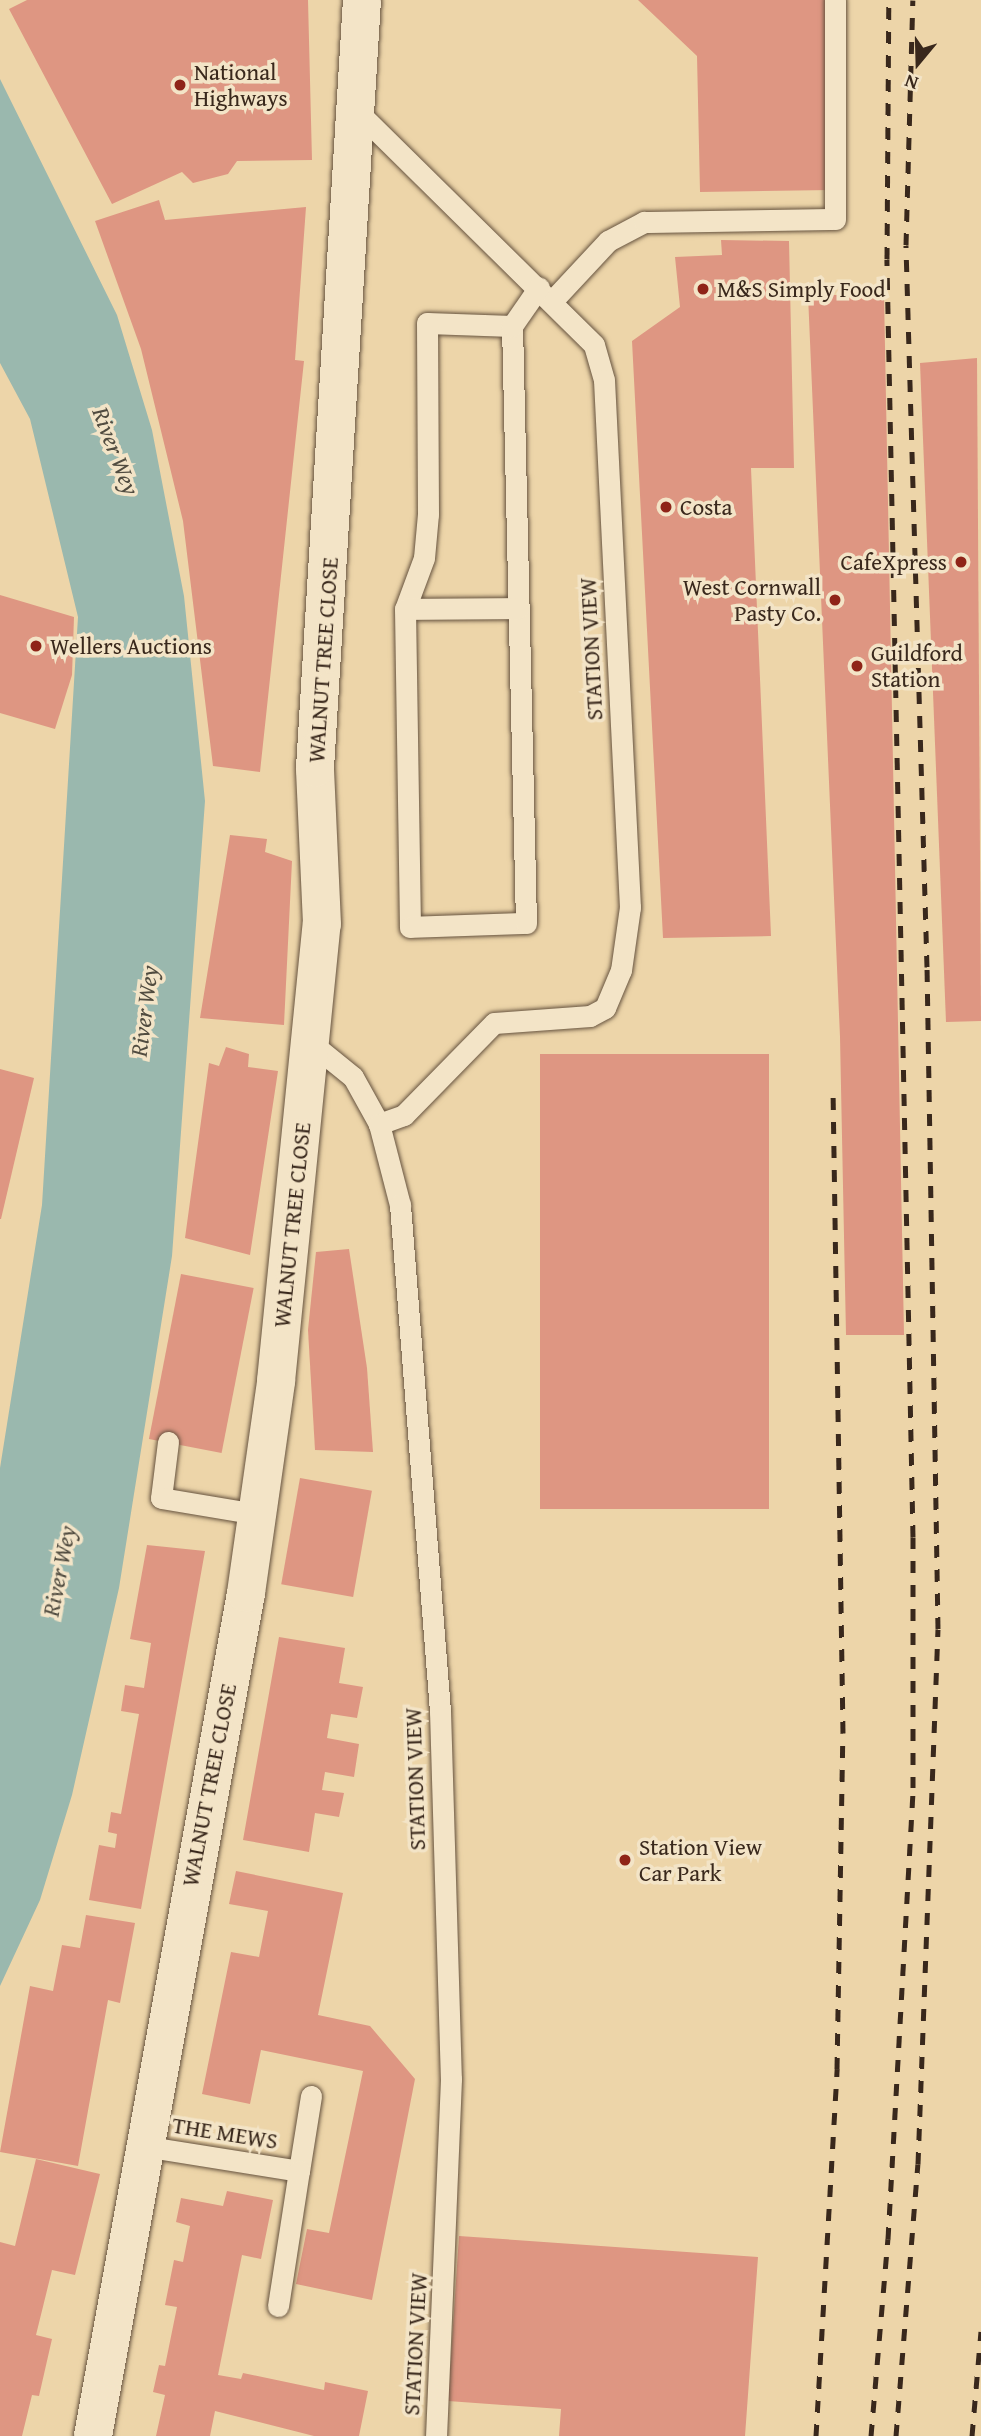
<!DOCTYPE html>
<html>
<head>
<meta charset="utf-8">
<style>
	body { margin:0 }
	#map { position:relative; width:981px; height:2436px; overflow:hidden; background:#edd5a9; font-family:"Gentium Book Plus",serif }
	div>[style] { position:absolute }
	.water>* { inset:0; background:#9ab8ae }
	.building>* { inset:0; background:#de9682; transform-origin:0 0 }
	.roads { filter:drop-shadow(0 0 2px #66533f) drop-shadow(0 0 2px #66533f) }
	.lane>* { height:21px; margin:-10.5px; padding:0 10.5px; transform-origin:10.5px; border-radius:10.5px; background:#f3e4c7 }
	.secondary>* { height:38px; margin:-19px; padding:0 19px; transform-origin:19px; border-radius:19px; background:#f3e4c7 }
	.rail>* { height:5px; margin-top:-2.5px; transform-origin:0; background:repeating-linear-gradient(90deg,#39281c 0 12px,transparent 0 24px) }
	.dots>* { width:19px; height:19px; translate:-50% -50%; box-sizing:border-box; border:4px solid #f3e4c7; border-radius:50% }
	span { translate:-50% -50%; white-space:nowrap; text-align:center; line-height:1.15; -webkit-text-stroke:7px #f3e4c7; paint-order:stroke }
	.poi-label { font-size:23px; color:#39281c }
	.left { translate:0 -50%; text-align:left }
	.right { translate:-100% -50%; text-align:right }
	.street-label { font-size:23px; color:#39281c }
	.water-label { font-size:24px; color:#514c40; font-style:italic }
	.north { position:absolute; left:883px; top:28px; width:70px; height:70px; -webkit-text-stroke:5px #f3e4c7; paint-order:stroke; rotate:199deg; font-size:19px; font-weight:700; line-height:28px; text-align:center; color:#39281c }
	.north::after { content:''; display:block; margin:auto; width:24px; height:32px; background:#39281c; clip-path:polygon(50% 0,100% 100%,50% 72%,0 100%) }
</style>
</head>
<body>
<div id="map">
	<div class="water">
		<div style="clip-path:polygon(0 79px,117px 315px,152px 430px,184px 596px,205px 801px,172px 1256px,119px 1588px,72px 1795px,40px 1900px,0 1986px,0 1468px,42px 1205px,78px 617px,30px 419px,0 363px)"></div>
	</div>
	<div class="building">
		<div style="clip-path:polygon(27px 0,308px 0,312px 160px,237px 161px,228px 174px,193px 183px,182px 172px,112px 204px,9px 9px)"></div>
		<div style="clip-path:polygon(638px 0,826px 0,831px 190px,700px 192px,697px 56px)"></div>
		<div style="clip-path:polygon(159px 200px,165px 220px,306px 207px,295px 360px,304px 361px,260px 772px,213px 766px,183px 521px,141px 349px,95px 221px)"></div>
		<div style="clip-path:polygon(721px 240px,789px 241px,794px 468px,751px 468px,771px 936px,663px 938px,632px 341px,680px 307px,675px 257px,722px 255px)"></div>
		<div style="clip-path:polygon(808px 295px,884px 295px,904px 1335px,846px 1335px,840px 1037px)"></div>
		<div style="clip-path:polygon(977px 358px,981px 1021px,946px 1022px,920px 363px)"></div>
		<div style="clip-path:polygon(0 595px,74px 617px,72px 675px,55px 729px,0 713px)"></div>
		<div style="clip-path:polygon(230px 835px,267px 839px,265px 852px,292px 861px,284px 1025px,200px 1018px)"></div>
		<div style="clip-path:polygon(226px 1047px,249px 1054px,248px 1067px,278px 1071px,250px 1255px,185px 1238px,209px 1063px,219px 1066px)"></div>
		<div style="left:540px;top:1054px;width:229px;height:455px"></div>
		<div style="clip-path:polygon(0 1069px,34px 1078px,1px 1219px,0 1219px)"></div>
		<div style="clip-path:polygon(349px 1249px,367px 1368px,373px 1452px,315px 1450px,308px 1330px,316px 1252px)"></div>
		<div style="left:181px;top:1274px;width:74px;height:168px;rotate:11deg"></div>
		<div style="left:300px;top:1478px;width:73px;height:108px;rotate:10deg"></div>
		<div style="clip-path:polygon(147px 1545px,205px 1551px,141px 1909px,89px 1900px,99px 1845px,115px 1848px,117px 1834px,108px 1832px,111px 1812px,121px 1814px,139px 1714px,121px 1711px,125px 1685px,144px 1688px,151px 1643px,130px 1639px)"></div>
		<div style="clip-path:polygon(279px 1637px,345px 1648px,339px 1683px,363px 1687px,357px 1718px,331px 1714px,327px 1738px,359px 1744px,354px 1777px,325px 1772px,322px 1790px,344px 1793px,339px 1817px,315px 1813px,309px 1852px,243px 1840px)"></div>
		<div style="clip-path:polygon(236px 1871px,343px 1893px,318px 2015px,370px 2026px,415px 2079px,372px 2300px,296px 2284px,307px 2229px,329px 2233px,363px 2071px,261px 2050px,250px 2104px,202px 2094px,231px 1952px,259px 1957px,268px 1911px,229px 1904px)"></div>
		<div style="clip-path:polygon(86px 1915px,135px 1923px,120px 2003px,108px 2000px,78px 2166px,0 2152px,30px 1986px,53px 1991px,62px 1945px,80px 1948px)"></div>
		<div style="clip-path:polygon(36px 2159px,100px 2174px,75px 2275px,52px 2270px,36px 2335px,52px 2339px,39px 2396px,32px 2395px,22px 2436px,0 2436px,0 2242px,15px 2246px)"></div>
		<div style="clip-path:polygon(227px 2191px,273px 2200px,261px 2259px,242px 2255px,218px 2375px,241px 2379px,243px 2373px,324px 2390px,325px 2382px,368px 2391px,359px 2436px,314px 2436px,215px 2411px,210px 2436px,156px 2436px,165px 2395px,153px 2392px,159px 2365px,165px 2366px,177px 2307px,165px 2305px,174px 2260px,183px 2262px,190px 2226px,176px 2222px,181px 2198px,223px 2206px)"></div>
		<div style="clip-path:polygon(459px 2236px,758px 2257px,745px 2436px,559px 2436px,561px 2409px,448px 2401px)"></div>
	</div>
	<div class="roads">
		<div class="lane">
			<div style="left:359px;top:113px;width:330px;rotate:44.6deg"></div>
			<div style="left:594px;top:345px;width:36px;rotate:74deg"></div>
			<div style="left:604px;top:380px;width:528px;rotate:87.18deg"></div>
			<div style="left:630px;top:907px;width:64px;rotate:98.1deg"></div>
			<div style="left:621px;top:970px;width:41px;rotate:112.8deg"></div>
			<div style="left:605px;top:1008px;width:17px;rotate:152deg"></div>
			<div style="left:590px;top:1016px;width:96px;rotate:175.8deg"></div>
			<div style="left:494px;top:1023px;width:129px;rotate:134.4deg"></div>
			<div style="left:404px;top:1115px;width:27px;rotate:160deg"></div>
			<div style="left:553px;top:300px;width:81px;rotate:-47deg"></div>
			<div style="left:608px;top:241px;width:41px;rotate:-27.8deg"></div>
			<div style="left:644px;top:222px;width:191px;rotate:-0.9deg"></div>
			<div style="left:835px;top:219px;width:219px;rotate:-90deg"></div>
			<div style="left:512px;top:326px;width:85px;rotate:-178deg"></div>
			<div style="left:427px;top:323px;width:191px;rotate:89.7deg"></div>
			<div style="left:428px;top:514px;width:44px;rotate:95.2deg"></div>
			<div style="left:424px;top:558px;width:54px;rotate:110.4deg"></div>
			<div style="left:405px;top:609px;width:318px;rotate:89.1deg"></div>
			<div style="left:410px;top:927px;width:116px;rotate:-2deg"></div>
			<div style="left:526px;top:923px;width:597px;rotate:-91.34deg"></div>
			<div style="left:512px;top:326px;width:47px;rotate:-55.3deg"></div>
			<div style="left:405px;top:609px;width:113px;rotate:-0.5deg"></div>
			<div style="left:311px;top:1043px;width:54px;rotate:39deg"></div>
			<div style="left:353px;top:1077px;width:54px;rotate:61deg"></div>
			<div style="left:379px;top:1124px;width:84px;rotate:75.5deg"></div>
			<div style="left:400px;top:1205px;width:508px;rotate:85.48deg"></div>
			<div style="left:440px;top:1711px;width:368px;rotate:88.3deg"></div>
			<div style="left:451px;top:2079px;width:357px;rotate:92.4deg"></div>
			<div style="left:168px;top:1442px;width:56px;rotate:97.1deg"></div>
			<div style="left:161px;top:1498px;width:97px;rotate:9.5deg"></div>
			<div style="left:143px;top:2146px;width:158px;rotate:9.1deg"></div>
			<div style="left:299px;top:2171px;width:76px;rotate:-80.9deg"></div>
			<div style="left:278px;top:2306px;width:137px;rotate:-81.2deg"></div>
		</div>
		<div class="secondary">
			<div style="left:93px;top:2436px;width:857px;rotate:-79.71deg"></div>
			<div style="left:246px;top:1593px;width:214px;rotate:-81.9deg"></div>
			<div style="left:276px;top:1381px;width:459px;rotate:-84.3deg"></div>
			<div style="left:322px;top:924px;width:156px;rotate:-92.6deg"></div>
			<div style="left:315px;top:768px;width:769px;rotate:-86.5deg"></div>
		</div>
	</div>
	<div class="rail">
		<div style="left:816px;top:2436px;width:368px;rotate:-86.7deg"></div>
		<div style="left:837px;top:2069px;width:336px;rotate:-89deg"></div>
		<div style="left:843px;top:1733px;width:646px;rotate:-90.89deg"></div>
		<div style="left:871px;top:2436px;width:198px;rotate:-85.1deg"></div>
		<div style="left:888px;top:2239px;width:452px;rotate:-86.8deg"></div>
		<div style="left:913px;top:1788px;width:251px;rotate:-90deg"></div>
		<div style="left:913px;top:1537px;width:1278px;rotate:-91.17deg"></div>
		<div style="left:887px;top:259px;width:259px;rotate:-89.6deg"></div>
		<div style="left:896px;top:2436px;width:273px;rotate:-85.4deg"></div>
		<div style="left:918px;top:2164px;width:535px;rotate:-87.86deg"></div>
		<div style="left:938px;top:1629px;width:662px;rotate:-90.95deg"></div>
		<div style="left:927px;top:967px;width:722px;rotate:-91.67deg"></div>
		<div style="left:906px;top:245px;width:245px;rotate:-88.4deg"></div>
		<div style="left:972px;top:2436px;width:105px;rotate:-85.1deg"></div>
	</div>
	<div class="dots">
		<div style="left:180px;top:85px;background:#8f2418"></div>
		<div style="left:703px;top:289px;background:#8f2418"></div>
		<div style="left:666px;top:507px;background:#8f2418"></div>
		<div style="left:961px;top:562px;background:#8f2418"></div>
		<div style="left:835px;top:600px;background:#8f2418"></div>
		<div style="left:36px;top:646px;background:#8f2418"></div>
		<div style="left:857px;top:666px;background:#8f2418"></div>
		<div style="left:625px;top:1860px;background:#8f2418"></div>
	</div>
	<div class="poi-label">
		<span class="left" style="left:194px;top:85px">National<br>Highways</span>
		<span class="left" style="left:717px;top:289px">M&amp;S Simply Food</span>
		<span class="left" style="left:680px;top:507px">Costa</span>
		<span class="right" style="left:947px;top:562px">CafeXpress</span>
		<span class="right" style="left:821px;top:600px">West Cornwall<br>Pasty Co.</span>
		<span class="left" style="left:50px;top:646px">Wellers Auctions</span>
		<span class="left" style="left:871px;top:666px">Guildford<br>Station</span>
		<span class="left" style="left:639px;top:1860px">Station View<br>Car Park</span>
	</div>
	<div class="street-label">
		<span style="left:591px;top:649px;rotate:-93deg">STATION VIEW</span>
		<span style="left:323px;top:660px;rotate:-86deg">WALNUT TREE CLOSE</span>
		<span style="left:292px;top:1225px;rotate:-84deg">WALNUT TREE CLOSE</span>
		<span style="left:415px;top:1779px;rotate:-92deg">STATION VIEW</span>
		<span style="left:209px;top:1785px;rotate:-79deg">WALNUT TREE CLOSE</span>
		<span style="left:225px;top:2133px;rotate:9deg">THE MEWS</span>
		<span style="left:415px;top:2344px;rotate:-87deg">STATION VIEW</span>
	</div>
	<div class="water-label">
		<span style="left:116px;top:451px;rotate:69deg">River Wey</span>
		<span style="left:144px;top:1011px;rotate:-83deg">River Wey</span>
		<span style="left:59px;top:1571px;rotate:-79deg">River Wey</span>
	</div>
	<div class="north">N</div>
</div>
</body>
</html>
